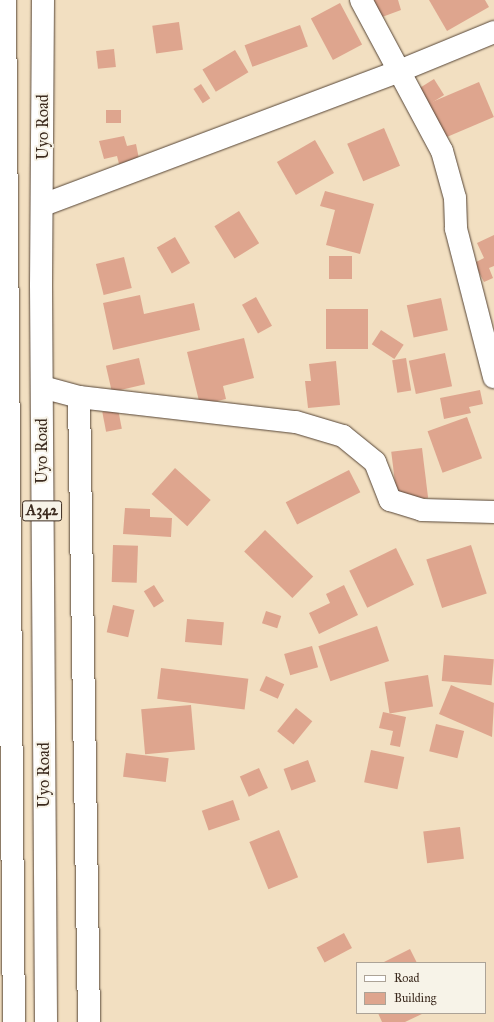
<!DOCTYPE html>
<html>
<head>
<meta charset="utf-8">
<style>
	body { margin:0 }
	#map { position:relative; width:494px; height:1022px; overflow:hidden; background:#f2dfc1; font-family:"IM FELL Great Primer",serif }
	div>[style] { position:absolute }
	.building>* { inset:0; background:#dea58e; transform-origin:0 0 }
	.roads { filter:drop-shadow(0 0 1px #564536) drop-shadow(0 0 1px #564536) }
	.minor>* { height:22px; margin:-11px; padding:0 11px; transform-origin:11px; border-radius:11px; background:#fff }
	.highway>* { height:22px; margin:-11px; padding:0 11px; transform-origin:11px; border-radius:11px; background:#fff }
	span { translate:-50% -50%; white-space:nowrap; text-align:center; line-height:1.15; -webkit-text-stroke:4px #f7f3e8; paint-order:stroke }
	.shield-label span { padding:1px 3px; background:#f7f3e8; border:1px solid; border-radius:3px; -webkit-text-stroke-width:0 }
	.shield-label { font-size:15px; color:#3b2a1e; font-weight:700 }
	.street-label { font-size:16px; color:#3b2a1e }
	.legend { position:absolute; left:356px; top:962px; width:130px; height:52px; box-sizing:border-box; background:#f7f3e8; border:1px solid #aca397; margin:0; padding:5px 7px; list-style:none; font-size:12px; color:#3b2a1e }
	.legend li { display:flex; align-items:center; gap:8px; height:20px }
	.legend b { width:20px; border:1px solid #aca397 }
</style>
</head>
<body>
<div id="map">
	<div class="building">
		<div style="clip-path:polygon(366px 0,398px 0,401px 10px,374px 20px)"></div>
		<div style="clip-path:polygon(429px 0,485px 0,489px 7px,447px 31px)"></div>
		<div style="left:340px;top:3px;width:47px;height:33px;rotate:62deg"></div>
		<div style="left:179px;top:22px;width:28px;height:27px;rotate:82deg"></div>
		<div style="left:300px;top:25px;width:23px;height:59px;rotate:70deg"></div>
		<div style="left:114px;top:49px;width:18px;height:18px;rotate:84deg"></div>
		<div style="left:235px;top:50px;width:26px;height:38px;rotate:59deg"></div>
		<div style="left:434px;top:79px;width:19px;height:23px;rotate:58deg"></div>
		<div style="left:479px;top:82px;width:38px;height:60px;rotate:67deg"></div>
		<div style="left:201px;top:84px;width:17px;height:9px;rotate:57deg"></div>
		<div style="left:106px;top:110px;width:15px;height:13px"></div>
		<div style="left:384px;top:128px;width:41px;height:40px;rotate:67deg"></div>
		<div style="clip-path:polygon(124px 136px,127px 146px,136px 144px,139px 159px,119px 164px,117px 156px,104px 159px,99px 141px)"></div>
		<div style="left:315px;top:140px;width:38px;height:44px;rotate:60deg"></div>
		<div style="clip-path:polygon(325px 191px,374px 204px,360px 254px,326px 245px,335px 210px,320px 206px)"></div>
		<div style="left:239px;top:211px;width:38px;height:29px;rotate:58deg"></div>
		<div style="clip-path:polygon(494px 235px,494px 266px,489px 268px,493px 278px,484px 282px,474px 263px,484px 258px,477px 243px)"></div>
		<div style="left:175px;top:237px;width:30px;height:21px;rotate:60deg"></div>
		<div style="left:329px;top:256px;width:23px;height:23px"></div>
		<div style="left:124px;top:257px;width:32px;height:29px;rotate:76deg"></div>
		<div style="clip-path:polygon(140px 295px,144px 314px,194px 303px,200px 330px,113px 350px,103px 303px)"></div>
		<div style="left:256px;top:297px;width:33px;height:16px;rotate:61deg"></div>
		<div style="left:441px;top:298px;width:33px;height:35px;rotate:78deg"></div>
		<div style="left:326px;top:309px;width:42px;height:40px"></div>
		<div style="left:381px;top:330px;width:27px;height:17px;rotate:33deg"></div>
		<div style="clip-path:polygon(244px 338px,254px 378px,223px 386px,226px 399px,200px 405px,187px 352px)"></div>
		<div style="left:445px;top:353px;width:34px;height:37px;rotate:78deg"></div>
		<div style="left:139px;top:358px;width:27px;height:34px;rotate:77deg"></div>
		<div style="left:406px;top:358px;width:33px;height:14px;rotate:81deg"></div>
		<div style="clip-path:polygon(336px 361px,340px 405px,308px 408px,305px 381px,311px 381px,309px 364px)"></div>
		<div style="clip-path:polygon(480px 390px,483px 404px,469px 407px,471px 413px,444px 419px,440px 398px)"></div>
		<div style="left:118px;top:409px;width:20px;height:16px;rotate:79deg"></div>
		<div style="left:467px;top:417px;width:44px;height:42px;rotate:70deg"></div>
		<div style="left:422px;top:448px;width:50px;height:31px;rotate:83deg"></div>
		<div style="left:175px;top:468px;width:48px;height:35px;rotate:42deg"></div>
		<div style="left:349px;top:470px;width:25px;height:71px;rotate:63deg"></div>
		<div style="clip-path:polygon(125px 508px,150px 509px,150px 517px,172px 518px,171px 537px,123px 534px)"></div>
		<div style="left:265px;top:530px;width:67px;height:30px;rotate:44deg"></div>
		<div style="left:113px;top:545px;width:25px;height:37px;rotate:2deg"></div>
		<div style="left:471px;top:545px;width:51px;height:47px;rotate:72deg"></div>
		<div style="left:396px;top:548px;width:41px;height:52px;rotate:64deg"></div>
		<div style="left:154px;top:585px;width:19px;height:12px;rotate:58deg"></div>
		<div style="clip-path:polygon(344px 585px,358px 615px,319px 634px,309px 613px,330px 603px,326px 594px)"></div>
		<div style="left:113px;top:605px;width:22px;height:28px;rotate:13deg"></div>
		<div style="left:266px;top:611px;width:16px;height:13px;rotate:18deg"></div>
		<div style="left:187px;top:619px;width:37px;height:23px;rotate:5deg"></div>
		<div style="left:377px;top:626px;width:37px;height:62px;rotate:71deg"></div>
		<div style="left:312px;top:646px;width:22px;height:29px;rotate:74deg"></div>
		<div style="left:444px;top:655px;width:50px;height:26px;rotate:5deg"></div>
		<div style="left:161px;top:668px;width:88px;height:31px;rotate:7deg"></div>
		<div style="left:428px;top:675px;width:32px;height:44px;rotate:81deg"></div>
		<div style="left:266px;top:676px;width:20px;height:16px;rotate:24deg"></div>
		<div style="clip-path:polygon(451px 685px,494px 703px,492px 737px,439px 714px)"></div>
		<div style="left:191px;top:705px;width:45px;height:50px;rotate:85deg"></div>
		<div style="left:296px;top:708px;width:21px;height:30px;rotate:39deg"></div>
		<div style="clip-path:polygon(383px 712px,406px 717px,400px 747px,390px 745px,393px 731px,379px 728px)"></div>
		<div style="left:436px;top:724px;width:29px;height:28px;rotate:14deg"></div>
		<div style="left:371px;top:750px;width:34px;height:33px;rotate:12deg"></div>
		<div style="left:126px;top:753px;width:43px;height:24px;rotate:7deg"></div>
		<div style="left:308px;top:760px;width:23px;height:26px;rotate:70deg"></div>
		<div style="left:259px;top:768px;width:22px;height:21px;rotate:66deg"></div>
		<div style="left:233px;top:800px;width:21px;height:33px;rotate:71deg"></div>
		<div style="left:460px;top:827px;width:32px;height:37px;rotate:83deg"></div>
		<div style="left:279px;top:830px;width:51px;height:32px;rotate:68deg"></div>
		<div style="left:344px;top:933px;width:17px;height:31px;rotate:62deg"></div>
		<div style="clip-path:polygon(410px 949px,417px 963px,382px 963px)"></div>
		<div style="clip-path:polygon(378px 1013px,424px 1013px,405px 1022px,382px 1022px)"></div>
	</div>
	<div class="roads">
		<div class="minor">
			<div style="left:361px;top:0;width:171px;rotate:61.8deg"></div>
			<div style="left:442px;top:151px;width:49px;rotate:74.5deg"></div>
			<div style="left:455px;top:198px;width:31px;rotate:88deg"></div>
			<div style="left:456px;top:229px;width:153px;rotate:75.6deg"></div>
			<div style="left:43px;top:205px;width:378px;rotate:-20.6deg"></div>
			<div style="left:397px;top:72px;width:105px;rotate:-22.4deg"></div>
			<div style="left:42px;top:387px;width:38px;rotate:15deg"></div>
			<div style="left:79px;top:397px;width:218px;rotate:6.6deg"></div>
			<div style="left:296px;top:422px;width:49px;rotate:16.6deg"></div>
			<div style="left:343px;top:436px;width:41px;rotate:39.1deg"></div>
			<div style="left:375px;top:462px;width:41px;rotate:68.5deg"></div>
			<div style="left:390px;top:500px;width:34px;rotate:17deg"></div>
			<div style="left:422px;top:510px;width:72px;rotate:1.6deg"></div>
			<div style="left:79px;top:397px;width:625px;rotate:89.08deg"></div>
		</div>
		<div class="highway">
			<div style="left:5px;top:0;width:1022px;rotate:89.5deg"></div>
			<div style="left:43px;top:0;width:285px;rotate:90.4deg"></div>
			<div style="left:41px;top:285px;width:737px;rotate:89.61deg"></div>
		</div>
	</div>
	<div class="shield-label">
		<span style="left:42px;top:511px">A342</span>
	</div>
	<div class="street-label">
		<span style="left:43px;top:127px;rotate:-90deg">Uyo Road</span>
		<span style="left:42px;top:451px;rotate:-90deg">Uyo Road</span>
		<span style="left:44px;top:775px;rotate:-90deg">Uyo Road</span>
	</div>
	<ul class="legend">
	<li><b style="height:5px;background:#fff"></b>Road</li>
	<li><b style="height:11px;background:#dea58e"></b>Building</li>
	</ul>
</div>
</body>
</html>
